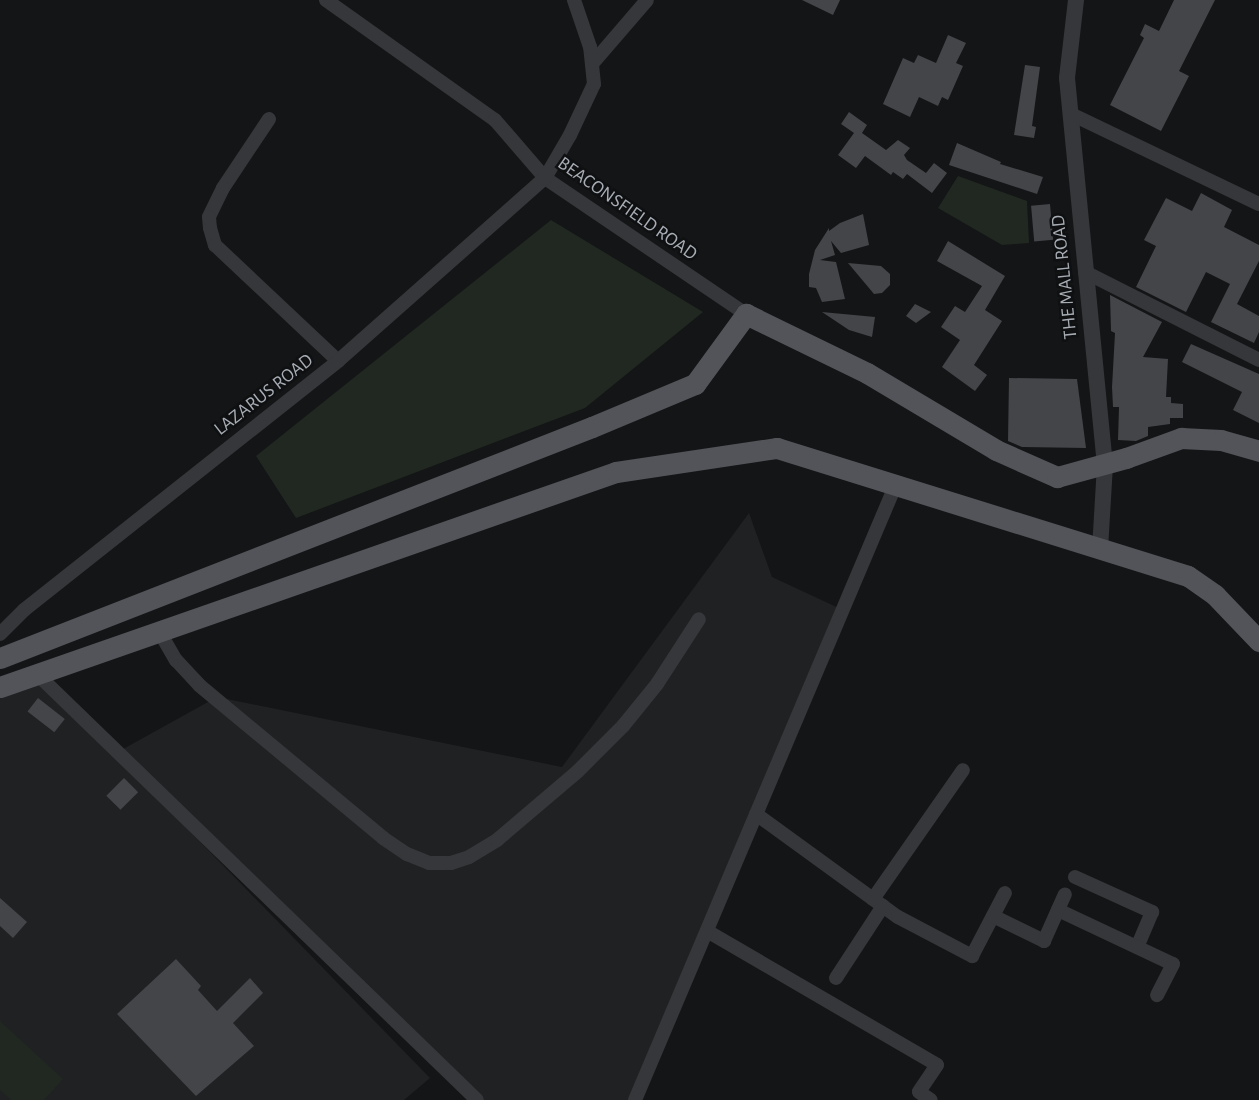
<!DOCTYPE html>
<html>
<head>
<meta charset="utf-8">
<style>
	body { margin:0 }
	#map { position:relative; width:1259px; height:1100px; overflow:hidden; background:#141516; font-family:"Alegreya Sans",sans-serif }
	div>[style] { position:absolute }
	.built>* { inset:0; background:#202123 }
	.green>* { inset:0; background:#212821 }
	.building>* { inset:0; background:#434549; transform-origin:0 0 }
	.minor>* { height:14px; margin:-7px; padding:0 7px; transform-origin:7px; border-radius:7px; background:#36373a }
	.tertiary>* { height:16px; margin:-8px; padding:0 8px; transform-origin:8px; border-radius:8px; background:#36373a }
	.primary>* { height:21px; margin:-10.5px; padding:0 10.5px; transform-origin:10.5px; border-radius:10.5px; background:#525459 }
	span { translate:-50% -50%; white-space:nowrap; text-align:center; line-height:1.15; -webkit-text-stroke:5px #0f1011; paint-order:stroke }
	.street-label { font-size:19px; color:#a8adb5 }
</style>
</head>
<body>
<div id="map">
	<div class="built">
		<div style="clip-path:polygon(749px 513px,772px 577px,843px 610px,635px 1100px,477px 1100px,116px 753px,217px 697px,562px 767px)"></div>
		<div style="clip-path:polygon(37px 674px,430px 1078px,404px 1100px,0 1100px,0 689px)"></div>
	</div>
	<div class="green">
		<div style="clip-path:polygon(958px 176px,1027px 201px,1029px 243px,1002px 245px,938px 208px)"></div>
		<div style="clip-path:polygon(551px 220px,703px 312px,585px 408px,296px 518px,256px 456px)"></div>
		<div style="clip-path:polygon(0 1021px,63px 1079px,44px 1100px,11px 1100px,0 1090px)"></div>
	</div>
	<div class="building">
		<div style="clip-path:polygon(802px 0,840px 0,833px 15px)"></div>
		<div style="clip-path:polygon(1174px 0,1215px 0,1179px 71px,1189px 76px,1161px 131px,1110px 105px,1144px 38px,1140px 35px,1145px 24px,1159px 31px)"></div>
		<div style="clip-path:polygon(948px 35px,966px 43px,956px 63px,963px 66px,948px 100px,942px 97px,938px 106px,919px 97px,910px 117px,883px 104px,903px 58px,914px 63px,918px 55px,936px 63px)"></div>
		<div style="clip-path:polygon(1025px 65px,1040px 67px,1032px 126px,1036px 127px,1034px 138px,1014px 135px)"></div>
		<div style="clip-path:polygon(849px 112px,867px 125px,862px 133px,886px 150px,898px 140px,910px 148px,904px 155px,907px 160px,926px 173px,934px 163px,947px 173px,932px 193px,907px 174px,903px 179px,893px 172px,891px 175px,865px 156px,856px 168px,838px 155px,854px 133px,841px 124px)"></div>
		<div style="clip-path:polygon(957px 143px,1001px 162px,1000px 164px,1043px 177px,1037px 194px,949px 165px)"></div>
		<div style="clip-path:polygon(1201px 193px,1232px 210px,1224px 227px,1259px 245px,1259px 261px,1237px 304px,1259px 316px,1259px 332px,1254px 343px,1211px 322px,1230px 284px,1206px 272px,1186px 312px,1136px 287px,1156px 246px,1144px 240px,1166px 198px,1192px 211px)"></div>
		<div style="left:1050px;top:204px;width:36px;height:19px;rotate:85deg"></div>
		<div style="clip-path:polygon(863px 214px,869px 245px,841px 253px,831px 241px,835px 255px,820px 260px,836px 262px,845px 299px,822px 302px,816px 288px,809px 287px,809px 274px,815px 250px,829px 228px,829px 231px,840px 223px)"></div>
		<div style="clip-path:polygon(948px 241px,1005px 276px,985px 310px,1002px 321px,974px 365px,987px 375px,975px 391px,942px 367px,960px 340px,941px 327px,955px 306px,965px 312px,982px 286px,937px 261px)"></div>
		<div style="clip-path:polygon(848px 263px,881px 266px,890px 274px,890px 285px,882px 293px,874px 294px)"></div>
		<div style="clip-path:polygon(1110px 295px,1162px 322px,1143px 357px,1168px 359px,1166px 397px,1171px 397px,1171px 403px,1183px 404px,1183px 418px,1170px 418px,1170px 424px,1148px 427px,1148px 436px,1136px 441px,1118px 440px,1119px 407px,1113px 407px,1112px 387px,1115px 333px,1111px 331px)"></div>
		<div style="clip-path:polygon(915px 304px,931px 312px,916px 323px,906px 316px)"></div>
		<div style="clip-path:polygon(822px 312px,875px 317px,872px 337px,849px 330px)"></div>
		<div style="clip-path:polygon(1191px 344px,1259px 374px,1259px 423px,1233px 410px,1242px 392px,1182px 362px)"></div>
		<div style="clip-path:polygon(1009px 378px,1077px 379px,1086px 448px,1022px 447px,1008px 441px)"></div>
		<div style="left:38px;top:698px;width:34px;height:17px;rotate:38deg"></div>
		<div style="left:124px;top:778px;width:20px;height:25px;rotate:45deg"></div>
		<div style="clip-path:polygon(0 898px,27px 922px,13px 938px,0 926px)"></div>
		<div style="clip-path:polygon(176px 959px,201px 986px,198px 990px,217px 1011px,250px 978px,263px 993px,233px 1023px,254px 1046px,196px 1096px,117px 1014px)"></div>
	</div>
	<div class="minor">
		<div style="left:326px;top:0;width:207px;rotate:35.4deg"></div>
		<div style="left:495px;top:120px;width:77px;rotate:49.2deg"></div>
		<div style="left:545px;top:178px;width:243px;rotate:34.1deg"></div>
		<div style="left:592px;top:64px;width:84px;rotate:-49.3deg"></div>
		<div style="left:1071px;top:114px;width:208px;rotate:25.6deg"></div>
		<div style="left:269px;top:119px;width:83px;rotate:123.7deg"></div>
		<div style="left:223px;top:188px;width:32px;rotate:116deg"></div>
		<div style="left:209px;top:217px;width:11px;rotate:85deg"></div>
		<div style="left:210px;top:228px;width:18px;rotate:74deg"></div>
		<div style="left:215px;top:245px;width:169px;rotate:43.3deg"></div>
		<div style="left:1085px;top:272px;width:195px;rotate:26.8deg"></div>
		<div style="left:159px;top:631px;width:34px;rotate:60deg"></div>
		<div style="left:176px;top:660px;width:34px;rotate:47deg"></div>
		<div style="left:199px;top:685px;width:239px;rotate:39.7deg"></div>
		<div style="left:383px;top:838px;width:29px;rotate:34deg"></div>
		<div style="left:407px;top:854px;width:24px;rotate:22deg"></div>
		<div style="left:429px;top:863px;width:22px"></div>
		<div style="left:451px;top:863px;width:19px;rotate:-18deg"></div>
		<div style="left:469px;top:857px;width:33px;rotate:-31deg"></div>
		<div style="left:497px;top:840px;width:106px;rotate:-40.4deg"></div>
		<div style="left:578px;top:771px;width:64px;rotate:-45deg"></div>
		<div style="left:623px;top:726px;width:54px;rotate:-51deg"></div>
		<div style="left:657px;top:684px;width:77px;rotate:-57.1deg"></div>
		<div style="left:0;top:634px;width:34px;rotate:-45deg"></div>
		<div style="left:24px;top:610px;width:401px;rotate:-38.4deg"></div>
		<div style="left:338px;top:361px;width:276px;rotate:-41.5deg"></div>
		<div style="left:545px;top:178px;width:50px;rotate:-59.8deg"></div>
		<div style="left:570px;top:135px;width:56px;rotate:-64.8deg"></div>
		<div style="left:594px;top:84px;width:37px;rotate:-96deg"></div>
		<div style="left:590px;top:47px;width:50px;rotate:-108.8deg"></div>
		<div style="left:37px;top:674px;width:612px;rotate:44.07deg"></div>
		<div style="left:756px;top:814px;width:175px;rotate:36deg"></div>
		<div style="left:898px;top:917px;width:84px;rotate:27.8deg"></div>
		<div style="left:972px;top:956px;width:71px;rotate:-62.4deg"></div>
		<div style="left:1075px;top:877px;width:85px;rotate:24.4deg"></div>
		<div style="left:1152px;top:912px;width:38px;rotate:113deg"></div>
		<div style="left:873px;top:899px;width:157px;rotate:-55.1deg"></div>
		<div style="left:1058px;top:910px;width:127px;rotate:25.2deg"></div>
		<div style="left:1173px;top:964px;width:35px;rotate:117deg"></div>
		<div style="left:993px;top:916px;width:57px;rotate:26.1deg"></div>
		<div style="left:1044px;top:941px;width:51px;rotate:-65.9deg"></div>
		<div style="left:707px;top:931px;width:266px;rotate:30.2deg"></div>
		<div style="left:937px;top:1065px;width:32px;rotate:124deg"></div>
		<div style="left:919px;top:1092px;width:14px;rotate:34deg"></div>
		<div style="left:836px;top:978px;width:86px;rotate:-56.9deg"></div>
		<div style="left:635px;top:1100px;width:669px;rotate:-67.04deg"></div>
	</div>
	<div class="tertiary">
		<div style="left:1076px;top:0;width:79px;rotate:96.6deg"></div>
		<div style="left:1067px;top:78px;width:389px;rotate:84.4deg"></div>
		<div style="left:1105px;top:465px;width:84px;rotate:93.4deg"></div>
	</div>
	<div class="primary">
		<div style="left:0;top:658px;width:635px;rotate:-21.32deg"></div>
		<div style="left:592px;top:427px;width:112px;rotate:-22.7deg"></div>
		<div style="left:695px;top:384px;width:87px;rotate:-53.9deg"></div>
		<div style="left:746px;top:314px;width:135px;rotate:26deg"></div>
		<div style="left:867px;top:373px;width:150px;rotate:30.8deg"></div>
		<div style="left:996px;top:450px;width:67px;rotate:23.9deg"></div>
		<div style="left:1057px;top:477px;width:72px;rotate:-15.4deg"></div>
		<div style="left:1126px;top:458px;width:59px;rotate:-20deg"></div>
		<div style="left:1181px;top:438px;width:40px;rotate:2.9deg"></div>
		<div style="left:1221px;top:440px;width:40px;rotate:16deg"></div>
		<div style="left:0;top:687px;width:652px;rotate:-19.24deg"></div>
		<div style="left:616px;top:472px;width:163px;rotate:-8.5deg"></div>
		<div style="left:777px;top:448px;width:430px;rotate:17.3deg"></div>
		<div style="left:1188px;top:576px;width:33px;rotate:35deg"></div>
		<div style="left:1215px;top:595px;width:64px;rotate:46.3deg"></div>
	</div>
	<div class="street-label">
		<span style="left:627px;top:209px;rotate:35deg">BEACONSFIELD ROAD</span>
		<span style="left:1065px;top:277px;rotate:-96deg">THE MALL ROAD</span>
		<span style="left:264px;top:395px;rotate:-38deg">LAZARUS ROAD</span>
	</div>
</div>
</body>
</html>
